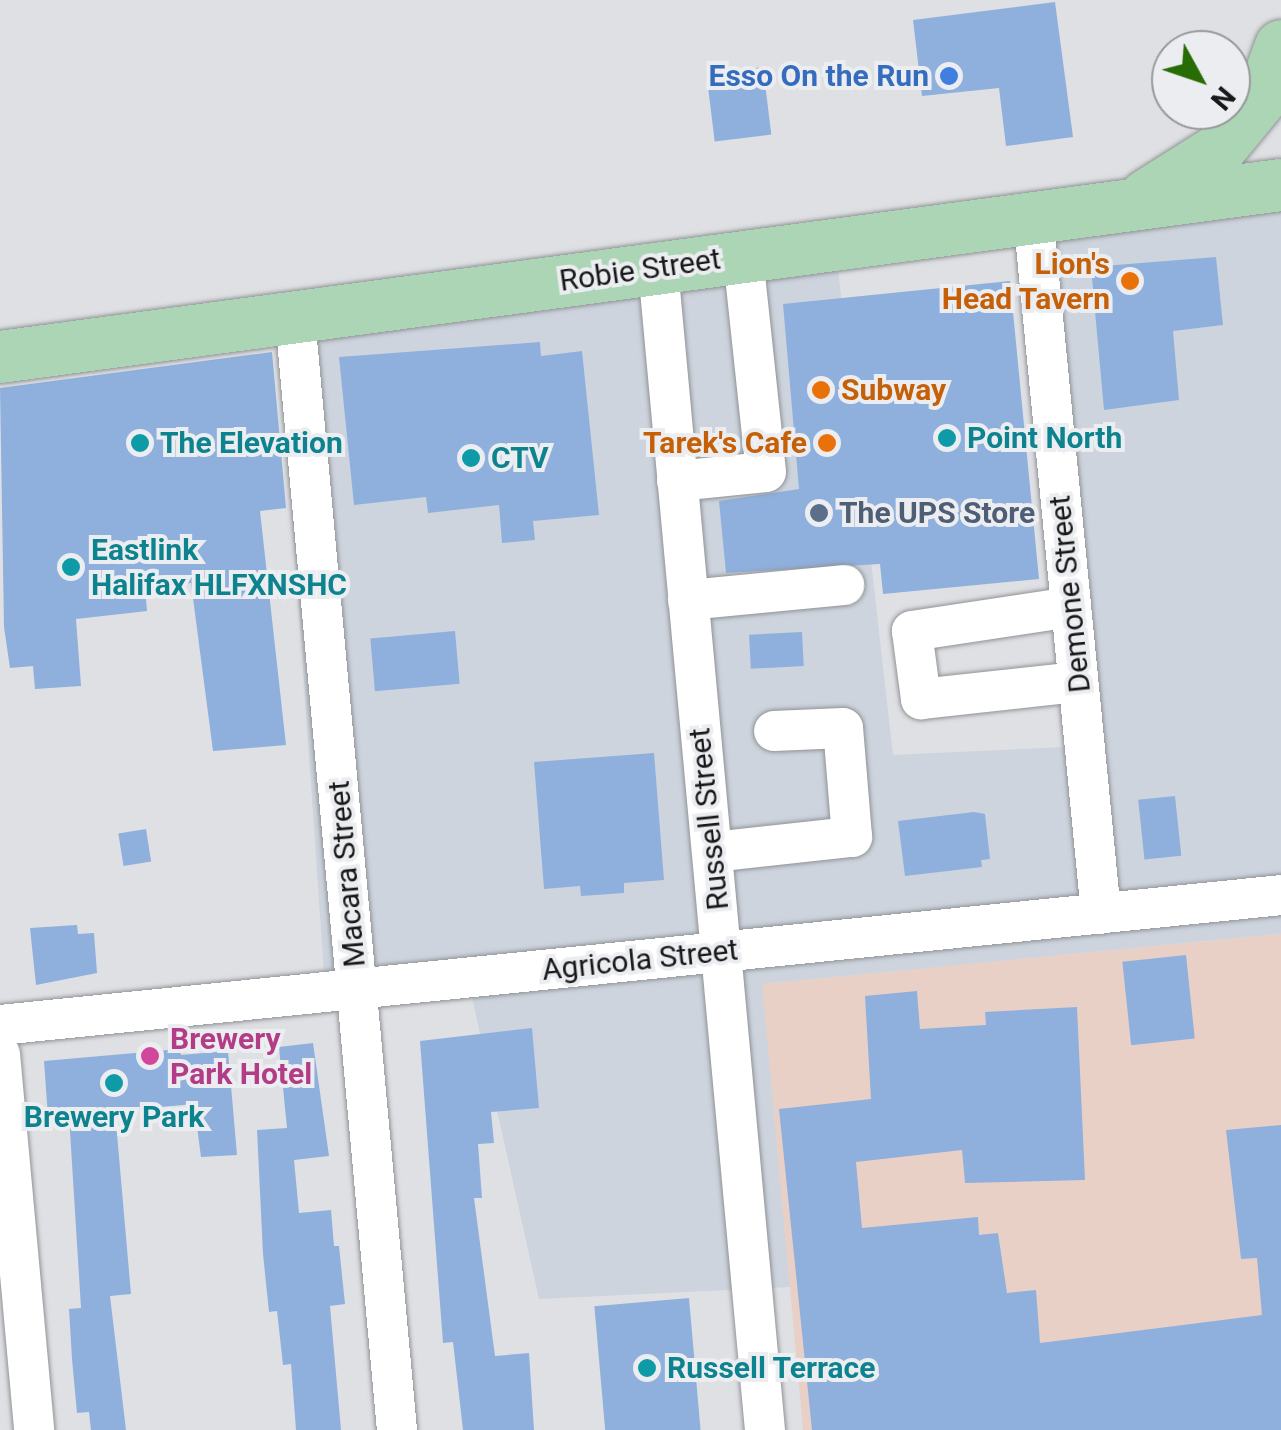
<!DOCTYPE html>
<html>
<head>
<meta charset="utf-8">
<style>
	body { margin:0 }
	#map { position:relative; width:1281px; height:1430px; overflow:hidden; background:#dee0e3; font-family:Roboto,sans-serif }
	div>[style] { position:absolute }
	.built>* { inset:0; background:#cdd4dd }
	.industrial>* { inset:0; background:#e9d0c7 }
	.building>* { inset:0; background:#8fb0dd; transform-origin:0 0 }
	.roads { filter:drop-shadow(0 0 2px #919396) drop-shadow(0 0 2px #919396) }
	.minor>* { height:40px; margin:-20px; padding:0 20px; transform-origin:20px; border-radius:20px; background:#fff }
	.major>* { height:52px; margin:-26px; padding:0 26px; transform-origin:26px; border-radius:26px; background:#acd5b5 }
	.dots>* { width:28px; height:28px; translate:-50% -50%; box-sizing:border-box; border:5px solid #ebedf0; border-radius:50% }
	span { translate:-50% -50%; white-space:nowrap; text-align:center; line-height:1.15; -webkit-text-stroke:8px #ebedf0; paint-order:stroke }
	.shop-label { font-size:30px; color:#366cbe; font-weight:700 }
	.right { translate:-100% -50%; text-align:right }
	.food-label { font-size:30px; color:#c56008; font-weight:700 }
	.left { translate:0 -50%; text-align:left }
	.street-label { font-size:30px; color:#19191a }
	.culture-label { font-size:30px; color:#0d838f; font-weight:700 }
	.service-label { font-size:30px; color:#4e5e75; font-weight:700 }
	.hotel-label { font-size:30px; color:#b23c85; font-weight:700 }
	.north { position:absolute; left:1151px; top:30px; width:100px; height:100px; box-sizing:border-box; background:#ebedf0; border:2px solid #97989a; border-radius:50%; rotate:130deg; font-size:28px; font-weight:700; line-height:40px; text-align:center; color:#19191a }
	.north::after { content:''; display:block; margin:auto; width:35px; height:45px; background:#286c05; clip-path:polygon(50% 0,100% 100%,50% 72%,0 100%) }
</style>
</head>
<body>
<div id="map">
	<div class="built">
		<div style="clip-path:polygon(1281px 197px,1281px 934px,763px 984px,790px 1287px,539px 1299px,467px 975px,324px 973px,279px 319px,836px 252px,893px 755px,1088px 746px,1028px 228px)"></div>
	</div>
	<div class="industrial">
		<div style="clip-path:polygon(1281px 934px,1281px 1430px,803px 1430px,762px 984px)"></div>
	</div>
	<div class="building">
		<div style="clip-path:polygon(1055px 2px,1073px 137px,1006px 146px,999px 88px,922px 96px,913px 20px)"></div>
		<div style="left:763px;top:67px;width:68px;height:57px;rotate:83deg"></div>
		<div style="clip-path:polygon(1216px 257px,1223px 325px,1173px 331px,1179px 400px,1104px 410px,1091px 267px)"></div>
		<div style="clip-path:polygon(1010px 281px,1039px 579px,883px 594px,880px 564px,726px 573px,719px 501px,799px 489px,783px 304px)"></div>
		<div style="clip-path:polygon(540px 342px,541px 356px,582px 351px,599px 515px,533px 521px,535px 540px,502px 543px,499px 505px,428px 513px,426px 497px,354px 505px,339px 357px)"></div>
		<div style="clip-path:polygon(272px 352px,286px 508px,260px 511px,286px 745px,213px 751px,191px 583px,145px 588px,147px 611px,76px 619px,81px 686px,35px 689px,33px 666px,10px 668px,4px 627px,0 388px)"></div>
		<div style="left:455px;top:631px;width:53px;height:85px;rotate:85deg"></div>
		<div style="left:802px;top:632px;width:34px;height:53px;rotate:87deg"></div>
		<div style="clip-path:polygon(654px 753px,664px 880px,624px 883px,624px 893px,581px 896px,580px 886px,544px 889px,534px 762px)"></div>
		<div style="left:1175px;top:796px;width:60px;height:37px;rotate:84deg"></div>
		<div style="clip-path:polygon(974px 812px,985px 814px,990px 859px,981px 860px,982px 867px,905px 876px,898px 821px)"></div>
		<div style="left:146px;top:829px;width:33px;height:28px;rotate:81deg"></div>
		<div style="clip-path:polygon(77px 925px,78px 934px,94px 933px,97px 973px,36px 985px,30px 928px)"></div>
		<div style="left:1186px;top:955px;width:84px;height:64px;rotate:84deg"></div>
		<div style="clip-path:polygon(917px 991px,920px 1029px,986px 1025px,985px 1012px,1077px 1007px,1085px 1180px,965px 1183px,962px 1150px,856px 1162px,862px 1228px,978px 1217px,979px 1235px,998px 1233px,1007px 1293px,1036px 1290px,1040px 1343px,1262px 1315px,1257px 1258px,1241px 1259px,1226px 1130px,1281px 1125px,1281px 1430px,812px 1430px,779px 1109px,871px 1099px,865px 996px)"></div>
		<div style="clip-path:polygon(532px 1028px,539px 1108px,491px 1112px,494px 1143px,478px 1144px,482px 1198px,474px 1198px,495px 1356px,529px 1353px,534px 1430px,463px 1430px,453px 1342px,443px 1343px,420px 1041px)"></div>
		<div style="clip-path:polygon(313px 1043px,329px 1156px,294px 1160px,299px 1213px,331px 1210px,334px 1246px,339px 1246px,345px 1304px,330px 1306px,341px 1430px,296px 1430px,291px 1364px,283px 1365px,277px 1311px,269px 1312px,263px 1254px,257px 1130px,287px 1128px,279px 1047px)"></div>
		<div style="clip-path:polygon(180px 1049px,181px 1055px,228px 1051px,237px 1155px,201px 1157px,194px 1104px,115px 1111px,131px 1294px,110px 1296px,126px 1430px,91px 1430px,89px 1412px,77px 1413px,72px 1359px,69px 1309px,81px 1308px,69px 1115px,48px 1117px,44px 1061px)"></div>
		<div style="left:689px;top:1298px;width:133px;height:95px;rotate:85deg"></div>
	</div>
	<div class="roads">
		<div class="minor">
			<div style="left:1033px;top:215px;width:702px;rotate:84.44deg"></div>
			<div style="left:658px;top:268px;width:1167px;rotate:84.74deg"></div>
			<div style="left:295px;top:318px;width:1117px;rotate:84.76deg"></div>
			<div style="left:677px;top:481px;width:89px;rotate:-5.8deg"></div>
			<div style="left:766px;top:472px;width:217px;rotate:-96.1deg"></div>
			<div style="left:688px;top:600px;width:157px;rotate:-5.5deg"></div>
			<div style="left:1071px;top:607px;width:161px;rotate:171.4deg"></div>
			<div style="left:912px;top:631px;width:69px;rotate:82.5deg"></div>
			<div style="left:921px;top:699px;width:158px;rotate:-6.2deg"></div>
			<div style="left:713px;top:852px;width:140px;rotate:-6.2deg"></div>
			<div style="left:852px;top:837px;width:109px;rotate:-94.7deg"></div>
			<div style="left:843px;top:728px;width:69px;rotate:177.5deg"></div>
			<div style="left:0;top:1025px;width:1288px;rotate:-5.79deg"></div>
			<div style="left:0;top:1054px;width:378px;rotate:84.8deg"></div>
		</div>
		<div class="major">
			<div style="left:1146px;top:196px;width:88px;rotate:-32.4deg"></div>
			<div style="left:1220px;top:149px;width:66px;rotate:-50.5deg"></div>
			<div style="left:1262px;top:98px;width:55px;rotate:-69.9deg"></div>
			<div style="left:0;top:357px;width:1292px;rotate:-7.65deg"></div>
		</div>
	</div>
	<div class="dots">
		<div style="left:949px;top:76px;background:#3f7fe0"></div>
		<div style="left:1130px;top:281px;background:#e8710a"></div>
		<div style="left:821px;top:390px;background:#e8710a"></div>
		<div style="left:947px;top:438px;background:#0f9aa8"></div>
		<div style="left:140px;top:443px;background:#0f9aa8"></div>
		<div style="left:827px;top:443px;background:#e8710a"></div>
		<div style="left:471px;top:458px;background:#0f9aa8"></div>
		<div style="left:819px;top:513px;background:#5c6f8a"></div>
		<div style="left:71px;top:567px;background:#0f9aa8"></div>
		<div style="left:150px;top:1056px;background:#d1479c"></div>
		<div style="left:114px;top:1083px;background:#0f9aa8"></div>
		<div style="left:647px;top:1368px;background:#0f9aa8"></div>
	</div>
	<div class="shop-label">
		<span class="right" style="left:929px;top:76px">Esso On the Run</span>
	</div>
	<div class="food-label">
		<span class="right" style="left:1110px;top:281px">Lion's<br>Head Tavern</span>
		<span class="left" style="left:841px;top:390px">Subway</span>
		<span class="right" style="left:807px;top:443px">Tarek's Cafe</span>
	</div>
	<div class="street-label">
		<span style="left:640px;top:270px;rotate:-8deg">Robie Street</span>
		<span style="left:1070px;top:594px;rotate:-96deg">Demone Street</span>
		<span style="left:709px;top:819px;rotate:-96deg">Russell Street</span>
		<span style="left:347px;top:874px;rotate:-95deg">Macara Street</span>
		<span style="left:640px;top:960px;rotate:-6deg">Agricola Street</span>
	</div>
	<div class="culture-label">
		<span class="left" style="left:967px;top:438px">Point North</span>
		<span class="left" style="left:160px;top:443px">The Elevation</span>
		<span class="left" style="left:491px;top:458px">CTV</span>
		<span class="left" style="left:91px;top:567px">Eastlink<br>Halifax HLFXNSHC</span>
		<span style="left:114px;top:1117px">Brewery Park</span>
		<span class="left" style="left:667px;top:1368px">Russell Terrace</span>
	</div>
	<div class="service-label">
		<span class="left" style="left:839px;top:513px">The UPS Store</span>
	</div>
	<div class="hotel-label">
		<span class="left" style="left:170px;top:1056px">Brewery<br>Park Hotel</span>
	</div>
	<div class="north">N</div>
</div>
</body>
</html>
